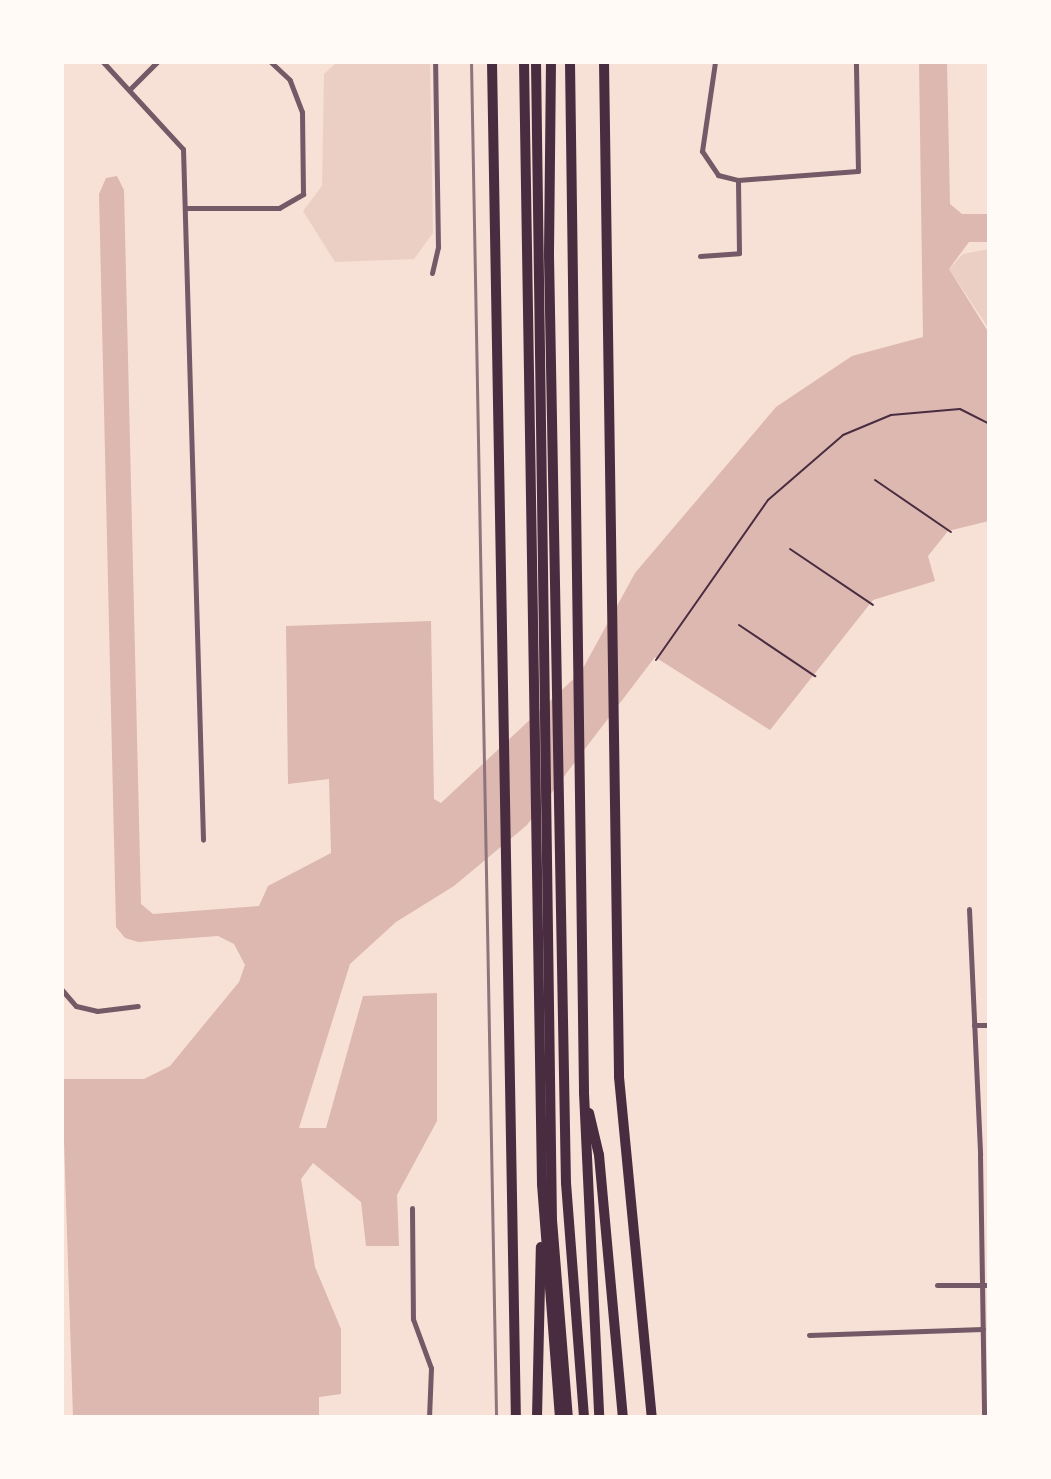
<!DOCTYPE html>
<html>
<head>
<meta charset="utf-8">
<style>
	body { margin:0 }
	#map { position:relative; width:1051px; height:1479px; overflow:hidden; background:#f7e1d7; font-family:Barlow,sans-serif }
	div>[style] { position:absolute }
	.green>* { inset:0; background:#ebcfc5 }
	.water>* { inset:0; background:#dcb8b0 }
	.path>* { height:2px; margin:-1px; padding:0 1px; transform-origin:1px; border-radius:1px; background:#4a2c40 }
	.minor>* { height:5px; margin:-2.5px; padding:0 2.5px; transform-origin:2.5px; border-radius:2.5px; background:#755966 }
	.motorway>* { height:10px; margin:-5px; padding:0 5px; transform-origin:5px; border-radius:5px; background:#4a2c40 }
	.rail>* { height:3px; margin:-1.5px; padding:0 1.5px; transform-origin:1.5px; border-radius:1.5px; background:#8f747c }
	span { translate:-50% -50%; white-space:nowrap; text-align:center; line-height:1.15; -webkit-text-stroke:8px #fffaf5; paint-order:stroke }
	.frame { position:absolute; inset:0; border:64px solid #fffaf5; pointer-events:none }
</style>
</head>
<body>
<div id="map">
	<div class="green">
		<div style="clip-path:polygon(337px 62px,430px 62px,433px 233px,414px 259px,335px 262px,303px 211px,322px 186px,324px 74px)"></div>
		<div style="clip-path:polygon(989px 249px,989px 329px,949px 269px,963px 254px)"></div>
	</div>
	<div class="water">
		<div style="clip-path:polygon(919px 62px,947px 62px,950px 204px,962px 214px,989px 214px,989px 242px,969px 242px,949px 269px,989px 333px,989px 521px,948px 531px,928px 556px,935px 581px,873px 600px,770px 730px,655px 657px,527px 825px,454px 886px,396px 922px,350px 964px,299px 1128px,326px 1128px,363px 996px,437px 993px,437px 1121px,397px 1195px,399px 1246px,366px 1246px,361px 1202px,313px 1163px,301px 1179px,315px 1267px,341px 1329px,341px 1394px,319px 1397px,319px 1417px,73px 1417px,62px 1079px,144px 1079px,170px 1066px,239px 982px,245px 965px,234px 944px,218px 936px,138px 942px,125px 938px,116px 927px,99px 194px,106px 178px,117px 176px,124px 190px,141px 904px,153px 914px,259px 906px,268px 886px,331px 853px,329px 779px,288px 784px,286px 626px,431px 621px,434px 799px,441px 803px,581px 672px,635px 573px,776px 407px,852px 356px,923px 337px)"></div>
	</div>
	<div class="path">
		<div style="left:875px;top:480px;width:92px;rotate:34.4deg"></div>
		<div style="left:790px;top:549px;width:100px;rotate:34deg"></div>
		<div style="left:739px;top:625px;width:92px;rotate:33.9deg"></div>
		<div style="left:656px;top:660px;width:195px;rotate:-55deg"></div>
		<div style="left:768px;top:500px;width:99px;rotate:-40.9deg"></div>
		<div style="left:843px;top:435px;width:52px;rotate:-22.6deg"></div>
		<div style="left:891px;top:415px;width:69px;rotate:-5deg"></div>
		<div style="left:960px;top:409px;width:33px;rotate:27deg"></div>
	</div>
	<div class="minor">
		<div style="left:103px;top:62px;width:118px;rotate:47.4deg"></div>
		<div style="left:183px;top:149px;width:691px;rotate:88.34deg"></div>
		<div style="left:715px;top:62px;width:90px;rotate:98.3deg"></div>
		<div style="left:702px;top:151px;width:29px;rotate:56deg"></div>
		<div style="left:718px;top:175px;width:21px;rotate:14deg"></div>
		<div style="left:738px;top:180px;width:120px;rotate:-4.3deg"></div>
		<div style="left:858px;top:171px;width:109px;rotate:-91.1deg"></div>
		<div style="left:130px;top:89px;width:38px;rotate:-45deg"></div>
		<div style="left:186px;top:208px;width:93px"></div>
		<div style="left:279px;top:208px;width:28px;rotate:-30deg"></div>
		<div style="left:303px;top:194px;width:82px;rotate:-90.7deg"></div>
		<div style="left:302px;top:112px;width:34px;rotate:-111deg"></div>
		<div style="left:290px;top:80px;width:26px;rotate:-137deg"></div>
		<div style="left:700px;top:256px;width:39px;rotate:-4deg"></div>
		<div style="left:739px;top:253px;width:73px;rotate:-90.8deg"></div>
		<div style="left:432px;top:273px;width:27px;rotate:-77deg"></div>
		<div style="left:438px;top:247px;width:185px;rotate:-90.9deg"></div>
		<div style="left:969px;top:909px;width:246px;rotate:87.4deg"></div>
		<div style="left:980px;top:1155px;width:262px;rotate:89.1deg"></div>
		<div style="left:62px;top:990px;width:21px;rotate:49deg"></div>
		<div style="left:76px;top:1006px;width:22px;rotate:13deg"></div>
		<div style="left:97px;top:1011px;width:41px;rotate:-7deg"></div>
		<div style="left:974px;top:1025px;width:15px"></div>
		<div style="left:412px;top:1208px;width:111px;rotate:89.5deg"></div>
		<div style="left:413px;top:1319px;width:52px;rotate:69.8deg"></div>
		<div style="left:431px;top:1368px;width:49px;rotate:92.3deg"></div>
		<div style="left:937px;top:1285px;width:52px"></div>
		<div style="left:809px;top:1335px;width:174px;rotate:-2deg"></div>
	</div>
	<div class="motorway">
		<div style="left:492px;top:62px;width:1355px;rotate:88.99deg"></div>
		<div style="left:524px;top:62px;width:1122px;rotate:89.08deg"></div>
		<div style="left:542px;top:1184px;width:234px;rotate:85.6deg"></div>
		<div style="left:536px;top:62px;width:1158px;rotate:89.21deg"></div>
		<div style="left:552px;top:1220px;width:198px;rotate:85.4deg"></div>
		<div style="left:551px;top:62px;width:194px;rotate:90.6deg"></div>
		<div style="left:549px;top:256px;width:927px;rotate:88.95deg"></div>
		<div style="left:566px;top:1183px;width:235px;rotate:85.6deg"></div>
		<div style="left:570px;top:62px;width:1031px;rotate:89.22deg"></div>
		<div style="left:584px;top:1093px;width:324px;rotate:87.3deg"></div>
		<div style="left:604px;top:62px;width:1015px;rotate:89.15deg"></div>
		<div style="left:619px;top:1077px;width:342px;rotate:84.5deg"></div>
		<div style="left:589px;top:1113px;width:43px;rotate:76.6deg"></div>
		<div style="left:599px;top:1155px;width:263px;rotate:84.8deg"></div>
		<div style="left:537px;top:1417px;width:170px;rotate:-88.7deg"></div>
	</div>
	<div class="rail">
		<div style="left:471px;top:62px;width:1355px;rotate:88.94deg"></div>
	</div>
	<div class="frame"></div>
</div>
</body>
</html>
